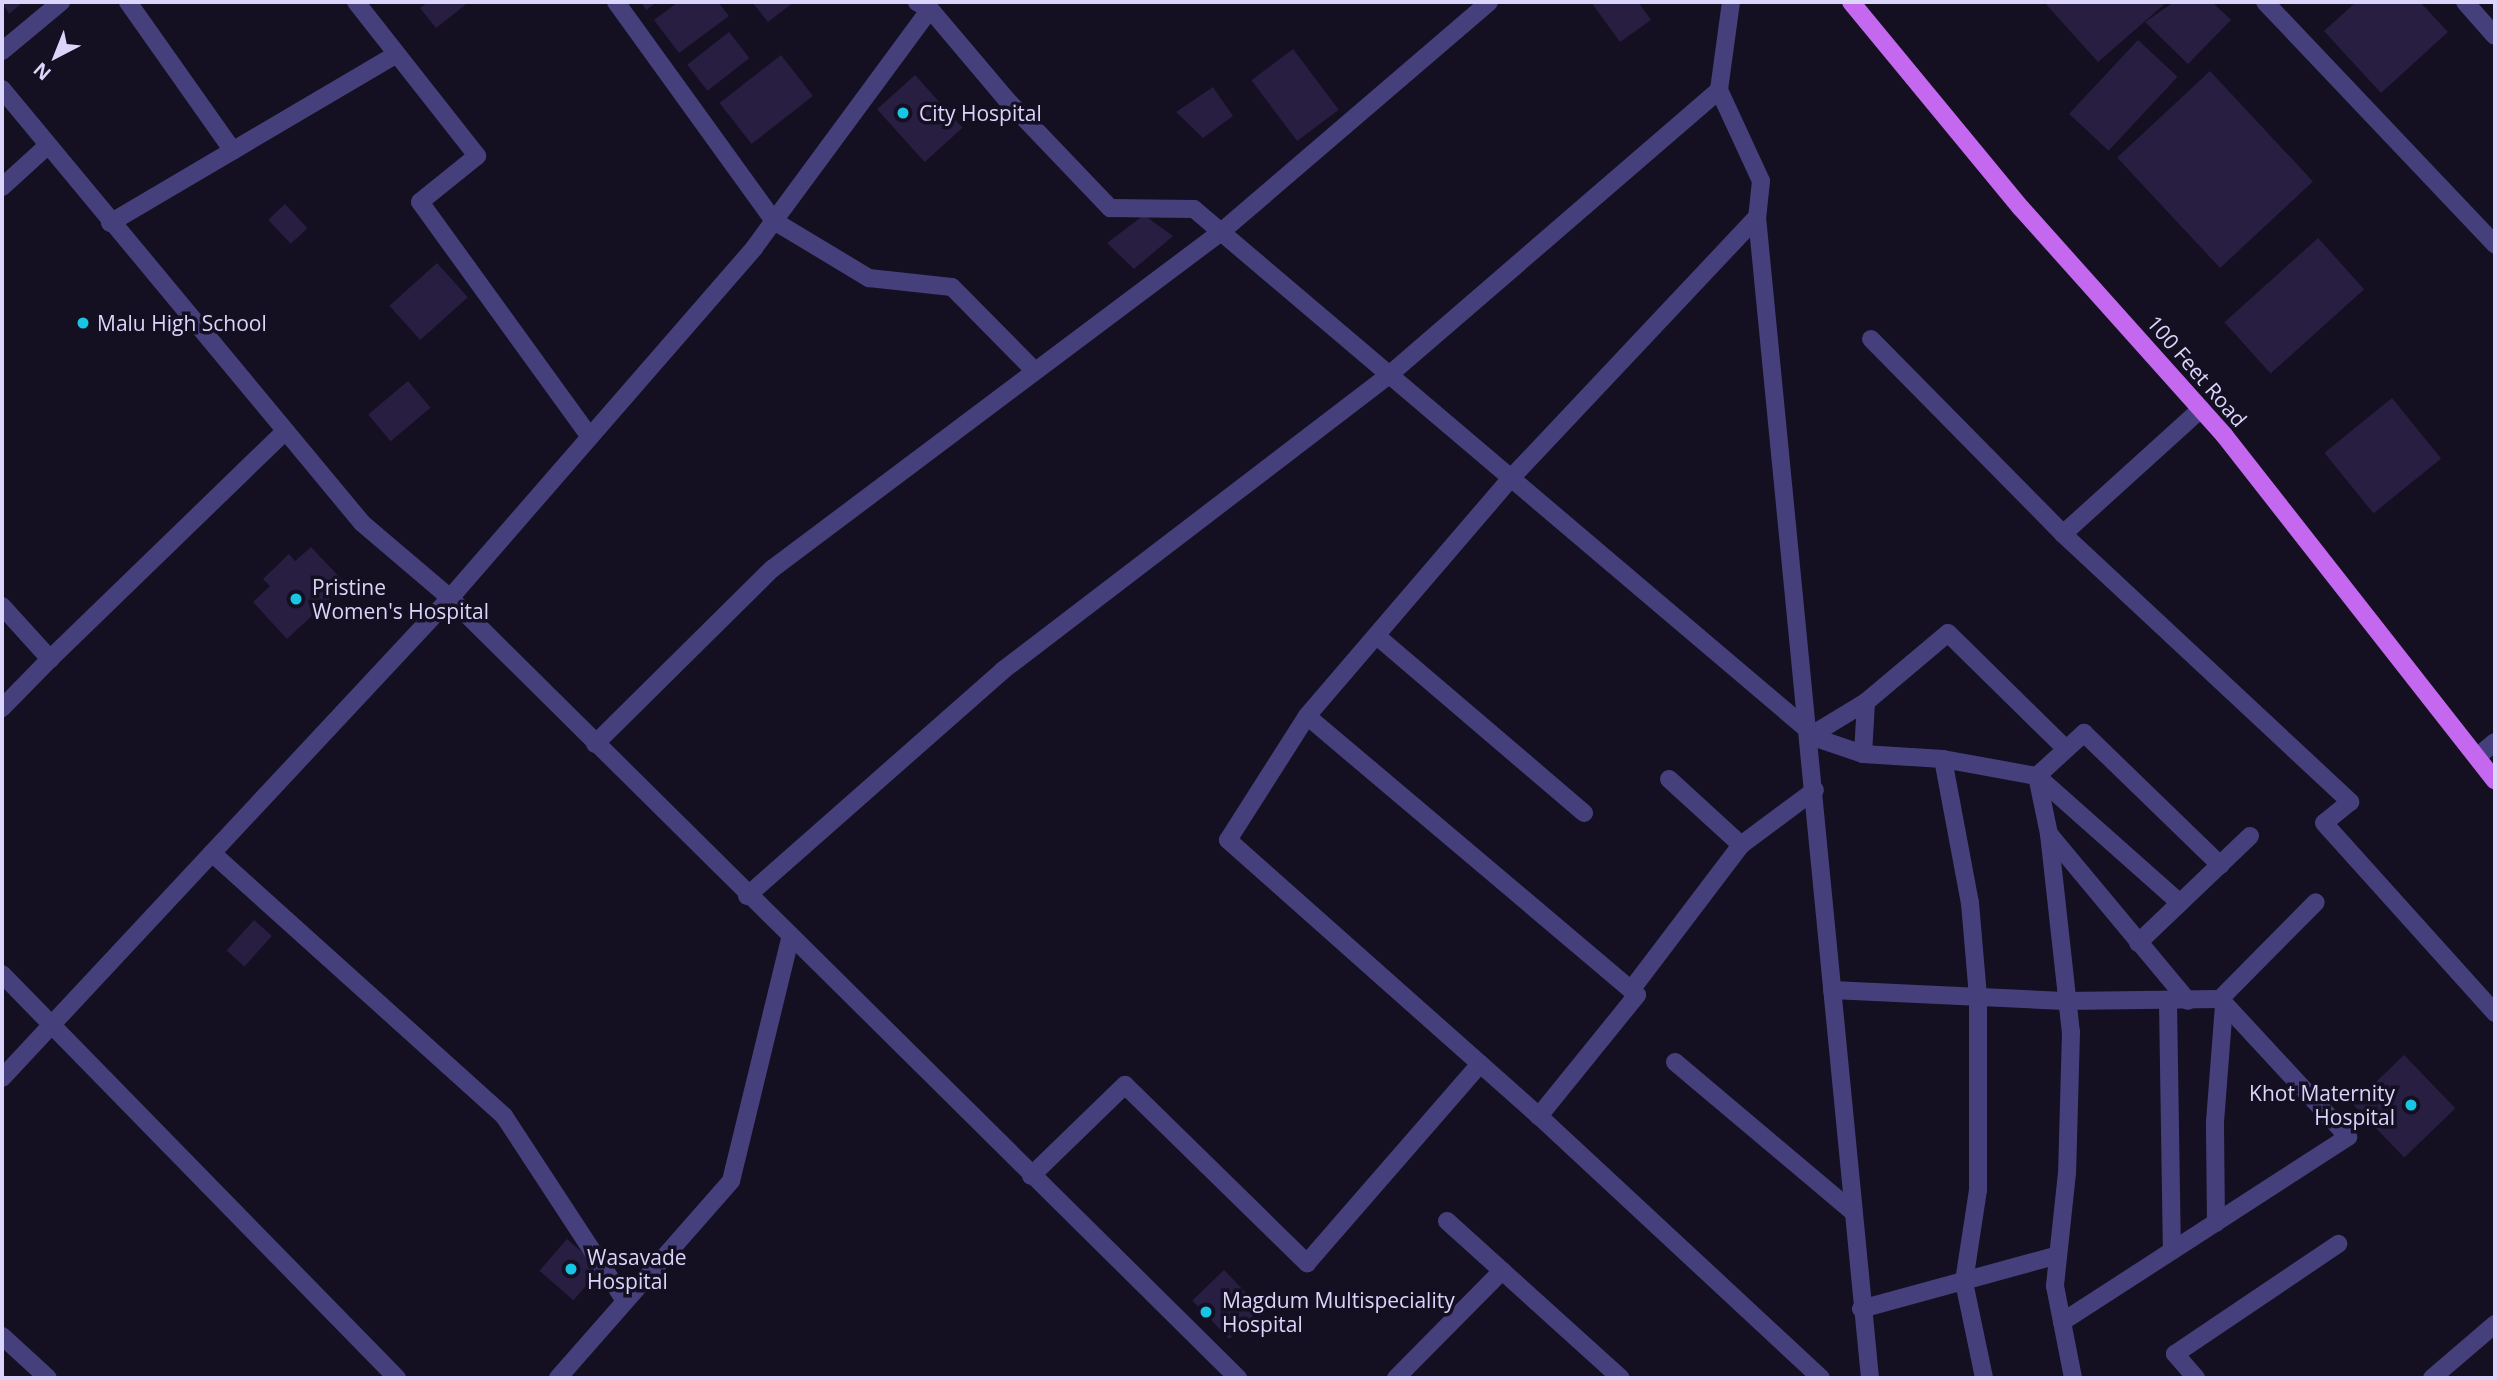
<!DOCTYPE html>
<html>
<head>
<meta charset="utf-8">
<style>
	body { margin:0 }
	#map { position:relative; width:2497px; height:1380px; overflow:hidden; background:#141022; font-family:"Open Sans",sans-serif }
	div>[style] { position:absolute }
	.building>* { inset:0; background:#271e41; transform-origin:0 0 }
	.minor>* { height:18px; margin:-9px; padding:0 9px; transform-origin:9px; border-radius:9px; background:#45407c }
	.major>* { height:18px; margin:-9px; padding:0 9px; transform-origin:9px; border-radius:9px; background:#c368ef }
	.dots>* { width:19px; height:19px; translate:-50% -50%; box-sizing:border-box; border:4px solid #141022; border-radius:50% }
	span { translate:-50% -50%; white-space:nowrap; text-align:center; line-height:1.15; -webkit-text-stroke:7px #141022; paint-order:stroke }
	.poi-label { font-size:21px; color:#dbd5fb }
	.left { translate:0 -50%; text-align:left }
	.right { translate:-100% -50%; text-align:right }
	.street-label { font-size:21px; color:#dbd5fb }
	.frame { position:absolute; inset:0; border:4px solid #dbd5fb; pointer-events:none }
	.north { position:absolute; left:21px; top:21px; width:70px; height:70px; -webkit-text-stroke:5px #141022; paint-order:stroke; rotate:222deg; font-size:19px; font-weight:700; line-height:28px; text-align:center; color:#dbd5fb }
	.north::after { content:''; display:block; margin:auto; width:24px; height:32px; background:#dbd5fb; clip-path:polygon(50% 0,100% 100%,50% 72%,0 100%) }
</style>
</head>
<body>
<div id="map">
	<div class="building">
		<div style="clip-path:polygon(2px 2px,23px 2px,9px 14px)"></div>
		<div style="clip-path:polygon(428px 2px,469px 2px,436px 28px,420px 8px)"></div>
		<div style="clip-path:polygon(641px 2px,657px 2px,646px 10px)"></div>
		<div style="clip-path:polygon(678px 2px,718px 2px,729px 16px,679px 53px,654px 20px)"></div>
		<div style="clip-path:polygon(752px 2px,794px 2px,768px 22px)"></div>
		<div style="clip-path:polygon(1591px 2px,1638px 2px,1651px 20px,1620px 42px)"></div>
		<div style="clip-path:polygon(2044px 2px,2167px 2px,2098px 62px)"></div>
		<div style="clip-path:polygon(2174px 2px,2212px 2px,2231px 20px,2188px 64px,2145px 22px)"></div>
		<div style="clip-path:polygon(2356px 2px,2420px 2px,2448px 32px,2381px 93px,2324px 31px)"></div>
		<div style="left:729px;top:32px;width:33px;height:53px;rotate:52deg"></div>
		<div style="left:2138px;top:40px;width:54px;height:101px;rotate:43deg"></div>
		<div style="left:1293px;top:49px;width:76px;height:52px;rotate:53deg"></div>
		<div style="left:781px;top:55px;width:52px;height:78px;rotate:52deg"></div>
		<div style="left:2210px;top:71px;width:151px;height:127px;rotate:47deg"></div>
		<div style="left:915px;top:75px;width:71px;height:51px;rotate:48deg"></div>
		<div style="clip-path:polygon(1213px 87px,1233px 116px,1203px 138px,1176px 112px)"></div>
		<div style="left:285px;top:204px;width:33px;height:23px;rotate:47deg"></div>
		<div style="clip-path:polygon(1144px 215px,1173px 236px,1134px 269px,1107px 243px)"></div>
		<div style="left:2318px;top:238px;width:69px;height:126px;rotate:48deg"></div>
		<div style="left:437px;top:263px;width:46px;height:64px;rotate:48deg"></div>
		<div style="left:408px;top:381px;width:35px;height:52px;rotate:50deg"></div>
		<div style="left:2392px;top:398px;width:78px;height:87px;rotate:51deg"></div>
		<div style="clip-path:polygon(311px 547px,346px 584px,287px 639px,253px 602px,270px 586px,263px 579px,289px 554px,295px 561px)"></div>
		<div style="left:254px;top:920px;width:24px;height:41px;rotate:42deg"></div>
		<div style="left:2404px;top:1055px;width:74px;height:71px;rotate:46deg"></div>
		<div style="left:567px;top:1239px;width:45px;height:42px;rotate:41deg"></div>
		<div style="left:1224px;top:1270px;width:53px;height:44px;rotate:46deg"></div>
	</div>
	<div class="minor">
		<div style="left:128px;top:2px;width:182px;rotate:54.8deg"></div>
		<div style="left:356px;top:2px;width:196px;rotate:51.8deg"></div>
		<div style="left:477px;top:156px;width:73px;rotate:141.1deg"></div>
		<div style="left:420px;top:202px;width:290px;rotate:54.1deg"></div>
		<div style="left:616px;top:2px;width:270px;rotate:54.2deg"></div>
		<div style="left:774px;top:221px;width:111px;rotate:31deg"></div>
		<div style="left:869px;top:278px;width:83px;rotate:6.2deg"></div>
		<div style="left:952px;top:287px;width:115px;rotate:45.4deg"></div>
		<div style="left:1731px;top:2px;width:89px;rotate:97.8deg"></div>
		<div style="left:1719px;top:90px;width:100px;rotate:65.2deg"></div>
		<div style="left:1761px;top:181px;width:36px;rotate:96deg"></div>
		<div style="left:1757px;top:217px;width:1166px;rotate:84.44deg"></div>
		<div style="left:2265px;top:2px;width:334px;rotate:46.5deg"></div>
		<div style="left:2465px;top:2px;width:45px;rotate:48.6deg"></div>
		<div style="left:930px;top:9px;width:118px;rotate:49.8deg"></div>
		<div style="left:1006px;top:99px;width:151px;rotate:46.3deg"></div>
		<div style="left:1110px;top:208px;width:84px;rotate:0.7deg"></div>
		<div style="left:1194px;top:209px;width:807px;rotate:40.32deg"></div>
		<div style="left:2px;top:51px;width:77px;rotate:-39.7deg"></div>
		<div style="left:2px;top:89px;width:564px;rotate:50.32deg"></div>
		<div style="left:362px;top:523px;width:116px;rotate:40.4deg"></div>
		<div style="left:450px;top:598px;width:1109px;rotate:44.71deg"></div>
		<div style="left:2px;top:187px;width:59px;rotate:-42.3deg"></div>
		<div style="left:1757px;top:217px;width:359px;rotate:133.3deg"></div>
		<div style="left:1511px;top:478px;width:313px;rotate:130.6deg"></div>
		<div style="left:1307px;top:716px;width:147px;rotate:122.5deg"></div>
		<div style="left:1228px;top:840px;width:416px;rotate:41.6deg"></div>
		<div style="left:1539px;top:1116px;width:385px;rotate:42.9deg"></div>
		<div style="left:110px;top:223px;width:331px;rotate:-30.5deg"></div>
		<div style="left:1871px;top:339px;width:274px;rotate:45.4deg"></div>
		<div style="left:2063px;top:534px;width:393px;rotate:43deg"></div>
		<div style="left:2350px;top:802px;width:33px;rotate:141deg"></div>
		<div style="left:2324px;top:823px;width:256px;rotate:48deg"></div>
		<div style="left:2063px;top:534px;width:186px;rotate:-42.2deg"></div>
		<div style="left:2px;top:606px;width:72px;rotate:47.8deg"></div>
		<div style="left:50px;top:659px;width:69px;rotate:134.4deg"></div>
		<div style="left:1378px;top:637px;width:271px;rotate:40.5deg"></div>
		<div style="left:50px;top:659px;width:327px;rotate:-44.1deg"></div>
		<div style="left:1307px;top:716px;width:432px;rotate:40.2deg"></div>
		<div style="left:1637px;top:995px;width:156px;rotate:129deg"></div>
		<div style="left:1810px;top:736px;width:56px;rotate:18.8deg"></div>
		<div style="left:1863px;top:754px;width:80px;rotate:3.6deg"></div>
		<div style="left:1943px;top:759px;width:96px;rotate:10.3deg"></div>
		<div style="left:2037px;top:776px;width:59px;rotate:78.3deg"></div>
		<div style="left:2049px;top:834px;width:199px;rotate:83.7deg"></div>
		<div style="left:2071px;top:1032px;width:141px;rotate:91.6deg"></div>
		<div style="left:2067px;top:1173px;width:114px;rotate:96.1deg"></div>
		<div style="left:2055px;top:1286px;width:94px;rotate:78.9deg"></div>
		<div style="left:1810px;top:736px;width:66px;rotate:-31.3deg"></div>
		<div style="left:595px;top:744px;width:249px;rotate:-44.7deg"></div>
		<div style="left:772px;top:569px;width:561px;rotate:-36.89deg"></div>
		<div style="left:1221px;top:232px;width:353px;rotate:-40.6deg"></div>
		<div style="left:1863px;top:754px;width:52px;rotate:-86.7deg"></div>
		<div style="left:1866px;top:702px;width:107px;rotate:-40.1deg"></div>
		<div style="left:1948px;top:633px;width:165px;rotate:44.5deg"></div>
		<div style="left:2477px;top:757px;width:23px;rotate:-40deg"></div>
		<div style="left:1943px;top:759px;width:147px;rotate:79.4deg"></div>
		<div style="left:1970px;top:903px;width:94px;rotate:85.1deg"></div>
		<div style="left:1978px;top:997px;width:193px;rotate:90deg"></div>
		<div style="left:1978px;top:1190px;width:93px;rotate:98.7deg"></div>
		<div style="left:1964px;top:1282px;width:98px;rotate:78.2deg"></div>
		<div style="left:1669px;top:779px;width:98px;rotate:42.5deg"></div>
		<div style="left:2049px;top:834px;width:217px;rotate:50.2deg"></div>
		<div style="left:212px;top:853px;width:393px;rotate:42deg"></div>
		<div style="left:504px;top:1116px;width:221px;rotate:56.8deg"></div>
		<div style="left:747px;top:896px;width:340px;rotate:-41.4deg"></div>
		<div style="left:1002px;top:671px;width:487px;rotate:-37.4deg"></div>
		<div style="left:1389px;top:375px;width:436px;rotate:-40.8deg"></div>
		<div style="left:2180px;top:903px;width:191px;rotate:-138.4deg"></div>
		<div style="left:2037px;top:776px;width:64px;rotate:-42.5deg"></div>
		<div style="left:2084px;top:733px;width:190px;rotate:44.1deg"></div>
		<div style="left:2138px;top:943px;width:155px;rotate:-43.7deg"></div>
		<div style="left:2px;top:974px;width:565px;rotate:45.65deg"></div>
		<div style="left:1631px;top:990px;width:182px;rotate:-52.8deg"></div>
		<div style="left:1741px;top:845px;width:92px;rotate:-36.6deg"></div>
		<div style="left:1832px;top:990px;width:232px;rotate:2.7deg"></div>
		<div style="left:2064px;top:1001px;width:156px;rotate:-0.7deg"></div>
		<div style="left:2220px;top:999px;width:136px;rotate:-45.3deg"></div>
		<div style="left:2168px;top:1002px;width:249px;rotate:89.1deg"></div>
		<div style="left:1675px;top:1062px;width:231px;rotate:40.1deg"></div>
		<div style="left:2px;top:1078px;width:657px;rotate:-46.97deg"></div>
		<div style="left:450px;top:598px;width:464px;rotate:-49deg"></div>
		<div style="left:754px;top:248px;width:297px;rotate:-53.6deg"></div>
		<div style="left:930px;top:9px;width:15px;rotate:-152deg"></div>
		<div style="left:1031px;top:1176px;width:131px;rotate:-44.1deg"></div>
		<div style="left:1125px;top:1085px;width:255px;rotate:44.4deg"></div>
		<div style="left:1307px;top:1263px;width:264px;rotate:-49deg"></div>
		<div style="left:1447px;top:1221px;width:234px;rotate:42.1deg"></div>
		<div style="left:2216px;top:1223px;width:101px;rotate:-90.6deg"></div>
		<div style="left:2215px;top:1122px;width:118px;rotate:-85.6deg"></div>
		<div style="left:1861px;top:1309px;width:204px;rotate:-15.3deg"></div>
		<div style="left:2062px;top:1322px;width:341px;rotate:-32.9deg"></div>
		<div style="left:2348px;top:1137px;width:188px;rotate:-132.8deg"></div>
		<div style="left:2px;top:1336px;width:62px;rotate:42.4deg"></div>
		<div style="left:558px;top:1378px;width:262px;rotate:-48.7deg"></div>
		<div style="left:731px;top:1181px;width:249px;rotate:-76.3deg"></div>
		<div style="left:1396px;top:1378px;width:151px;rotate:-45.3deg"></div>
		<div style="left:2196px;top:1378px;width:32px;rotate:-131deg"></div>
		<div style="left:2175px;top:1354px;width:197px;rotate:-34deg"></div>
		<div style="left:2432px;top:1378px;width:83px;rotate:-40.6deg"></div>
	</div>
	<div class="major">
		<div style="left:1851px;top:2px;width:267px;rotate:50.5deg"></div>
		<div style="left:2021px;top:208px;width:305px;rotate:48.2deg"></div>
		<div style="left:2224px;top:435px;width:439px;rotate:51.9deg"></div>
	</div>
	<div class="dots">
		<div style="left:903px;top:113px;background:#18c6e4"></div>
		<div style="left:83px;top:323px;background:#18c6e4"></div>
		<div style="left:296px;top:599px;background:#18c6e4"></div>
		<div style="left:2411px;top:1105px;background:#18c6e4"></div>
		<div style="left:571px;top:1269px;background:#18c6e4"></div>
		<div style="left:1206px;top:1312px;background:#18c6e4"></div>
	</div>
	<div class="poi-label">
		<span class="left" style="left:919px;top:113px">City Hospital</span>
		<span class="left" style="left:97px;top:323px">Malu High School</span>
		<span class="left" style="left:312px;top:599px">Pristine<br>Women's Hospital</span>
		<span class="right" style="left:2395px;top:1105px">Khot Maternity<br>Hospital</span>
		<span class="left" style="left:587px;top:1269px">Wasavade<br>Hospital</span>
		<span class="left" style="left:1222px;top:1312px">Magdum Multispeciality<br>Hospital</span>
	</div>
	<div class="street-label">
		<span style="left:2197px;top:371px;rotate:49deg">100 Feet Road</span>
	</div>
	<div class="frame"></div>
	<div class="north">N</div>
</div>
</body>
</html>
